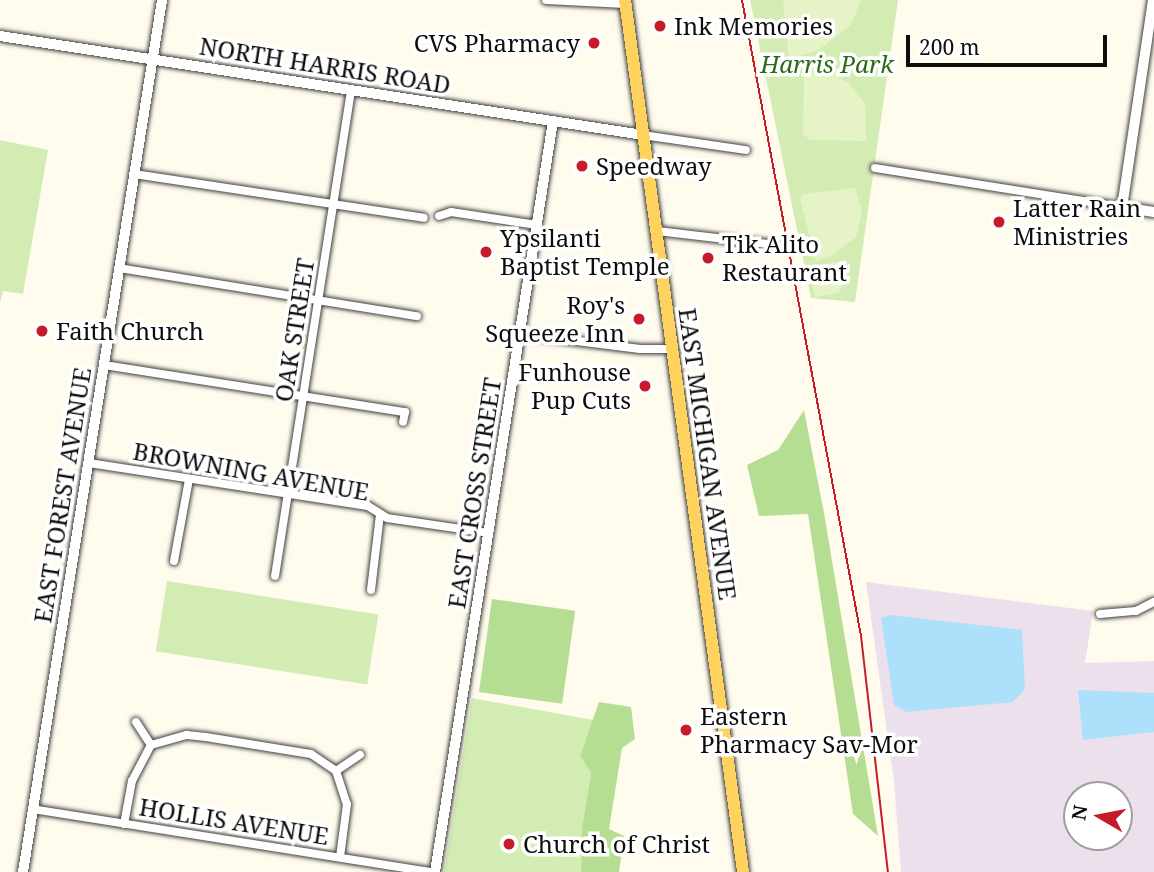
<!DOCTYPE html>
<html>
<head>
<meta charset="utf-8">
<style>
	body { margin:0 }
	#map { position:relative; width:1154px; height:872px; overflow:hidden; background:#fffbed; font-family:"Noto Serif",serif }
	div>[style] { position:absolute }
	.industrial>* { inset:0; background:#ebe0ec }
	.green>* { inset:0; background:#d3ecb3; transform-origin:0 0 }
	.forest>* { inset:0; background:#b6de92; transform-origin:0 0 }
	.pitch>* { inset:0; background:#e5f3c6 }
	.water>* { inset:0; background:#ade0fa }
	.roads { filter:drop-shadow(0 0 2px #404040) drop-shadow(0 0 2px #404040) }
	.minor>* { height:8px; margin:-4px; padding:0 4px; transform-origin:4px; border-radius:4px; background:#fff }
	.tertiary>* { height:10px; margin:-5px; padding:0 5px; transform-origin:5px; border-radius:5px; background:#fff }
	.primary>* { height:12px; margin:-6px; padding:0 6px; transform-origin:6px; border-radius:6px; background:#ffd25d }
	.rail>* { height:2px; margin:-1px; padding:0 1px; transform-origin:1px; border-radius:1px; background:#c61b29 }
	.dots>* { width:19px; height:19px; translate:-50% -50%; box-sizing:border-box; border:4px solid #fff; border-radius:50% }
	span { translate:-50% -50%; white-space:nowrap; text-align:center; line-height:1.15; -webkit-text-stroke:7px #fff; paint-order:stroke }
	.poi-label { font-size:24px; color:#0d0d0d }
	.left { translate:0 -50%; text-align:left }
	.right { translate:-100% -50%; text-align:right }
	.park-label { font-size:24px; color:#2c6919; font-style:italic }
	.street-label { font-size:24px; color:#0d0d0d }
	.north { position:absolute; left:1063px; top:781px; width:70px; height:70px; box-sizing:border-box; background:#fff; border:2px solid #9e9e9e; border-radius:50%; rotate:280deg; font-size:19px; font-weight:700; line-height:28px; text-align:center; color:#0d0d0d }
	.north::after { content:''; display:block; margin:auto; width:24px; height:32px; background:#c61b29; clip-path:polygon(50% 0,100% 100%,50% 72%,0 100%) }
	.scale { position:absolute; left:906px; top:35px; width:201px; height:32px; box-sizing:border-box; border:4px solid #0d0d0d; border-top:0; padding-left:9px; font-size:21px; line-height:24px; white-space:nowrap; color:#0d0d0d; -webkit-text-stroke:5px #fff; paint-order:stroke }
</style>
</head>
<body>
<div id="map">
	<div class="industrial">
		<div style="clip-path:polygon(evenodd,866px 582px,1093px 611px,1085px 663px,1154px 661px,1154px 872px,901px 872px,894px 782px,866px 582px,1077px 795px,1119px 795px,1119px 837px,1077px 837px,1077px 795px)"></div>
	</div>
	<div class="green">
		<div style="clip-path:polygon(750px 0,898px 0,855px 302px,811px 298px)"></div>
		<div style="clip-path:polygon(0 140px,48px 150px,23px 294px,3px 291px,0 303px)"></div>
		<div style="left:167px;top:581px;width:214px;height:71px;rotate:9deg"></div>
		<div style="clip-path:polygon(472px 698px,593px 720px,580px 756px,591px 773px,582px 827px,581px 872px,444px 872px)"></div>
	</div>
	<div class="forest">
		<div style="clip-path:polygon(804px 410px,824px 513px,878px 836px,853px 814px,808px 514px,759px 516px,747px 465px,778px 450px)"></div>
		<div style="left:492px;top:599px;width:84px;height:94px;rotate:8deg"></div>
		<div style="clip-path:polygon(599px 702px,631px 707px,635px 739px,622px 748px,609px 829px,624px 836px,619px 872px,581px 872px,582px 827px,591px 773px,580px 756px)"></div>
	</div>
	<div class="pitch">
		<div style="clip-path:polygon(783px 0,861px 0,851px 25px,817px 51px,789px 59px)"></div>
		<div style="clip-path:polygon(821px 71px,848px 82px,865px 104px,866px 141px,810px 140px,803px 134px,804px 72px)"></div>
		<div style="clip-path:polygon(855px 188px,862px 212px,856px 237px,833px 255px,816px 261px,800px 199px,803px 194px)"></div>
		<div style="clip-path:polygon(846px 260px,848px 272px,839px 293px,815px 297px,810px 272px,813px 267px)"></div>
	</div>
	<div class="water">
		<div style="clip-path:polygon(890px 615px,1022px 630px,1025px 689px,1013px 702px,906px 712px,894px 705px,881px 618px)"></div>
		<div style="clip-path:polygon(1078px 690px,1154px 693px,1154px 732px,1083px 740px)"></div>
	</div>
	<div class="roads">
		<div class="minor">
			<div style="left:546px;top:0;width:80px;rotate:2.9deg"></div>
			<div style="left:643px;top:135px;width:104px;rotate:8.3deg"></div>
			<div style="left:875px;top:168px;width:250px;rotate:9deg"></div>
			<div style="left:134px;top:174px;width:293px;rotate:8.6deg"></div>
			<div style="left:439px;top:216px;width:13px;rotate:-18deg"></div>
			<div style="left:451px;top:212px;width:87px;rotate:8.6deg"></div>
			<div style="left:657px;top:231px;width:120px;rotate:6.7deg"></div>
			<div style="left:119px;top:268px;width:302px;rotate:9.2deg"></div>
			<div style="left:521px;top:334px;width:120px;rotate:7.2deg"></div>
			<div style="left:640px;top:349px;width:33px"></div>
			<div style="left:104px;top:365px;width:305px;rotate:8.9deg"></div>
			<div style="left:405px;top:412px;width:10px;rotate:101deg"></div>
			<div style="left:89px;top:463px;width:282px;rotate:8.8deg"></div>
			<div style="left:368px;top:506px;width:22px;rotate:32deg"></div>
			<div style="left:387px;top:518px;width:102px;rotate:8.4deg"></div>
			<div style="left:174px;top:561px;width:83px;rotate:-79.6deg"></div>
			<div style="left:275px;top:576px;width:492px;rotate:-81.1deg"></div>
			<div style="left:371px;top:590px;width:76px;rotate:-83.2deg"></div>
			<div style="left:1100px;top:614px;width:36px;rotate:-5deg"></div>
			<div style="left:1136px;top:611px;width:20px;rotate:-27deg"></div>
			<div style="left:136px;top:722px;width:27px;rotate:57deg"></div>
			<div style="left:336px;top:771px;width:29px;rotate:-34deg"></div>
			<div style="left:32px;top:809px;width:404px;rotate:9deg"></div>
			<div style="left:124px;top:824px;width:44px;rotate:-79.5deg"></div>
			<div style="left:132px;top:781px;width:41px;rotate:-62.2deg"></div>
			<div style="left:151px;top:745px;width:37px;rotate:-16deg"></div>
			<div style="left:187px;top:735px;width:19px;rotate:6deg"></div>
			<div style="left:206px;top:737px;width:106px;rotate:9.2deg"></div>
			<div style="left:311px;top:754px;width:30px;rotate:34deg"></div>
			<div style="left:336px;top:771px;width:35px;rotate:72deg"></div>
			<div style="left:347px;top:804px;width:53px;rotate:97.5deg"></div>
		</div>
		<div class="tertiary">
			<div style="left:1153px;top:0;width:209px;rotate:98.5deg"></div>
			<div style="left:1122px;top:207px;width:32px;rotate:9deg"></div>
			<div style="left:0;top:36px;width:651px;rotate:8.75deg"></div>
			<div style="left:23px;top:872px;width:883px;rotate:-80.94deg"></div>
			<div style="left:435px;top:872px;width:760px;rotate:-81.07deg"></div>
		</div>
		<div class="primary">
			<div style="left:625px;top:0;width:880px;rotate:82.29deg"></div>
		</div>
	</div>
	<div class="rail">
		<div style="left:742px;top:0;width:647px;rotate:79.4deg"></div>
		<div style="left:861px;top:636px;width:238px;rotate:83.5deg"></div>
	</div>
	<div class="dots">
		<div style="left:660px;top:26px;background:#c61b29"></div>
		<div style="left:594px;top:43px;background:#c61b29"></div>
		<div style="left:582px;top:166px;background:#c61b29"></div>
		<div style="left:999px;top:222px;background:#c61b29"></div>
		<div style="left:486px;top:252px;background:#c61b29"></div>
		<div style="left:708px;top:258px;background:#c61b29"></div>
		<div style="left:639px;top:319px;background:#c61b29"></div>
		<div style="left:42px;top:331px;background:#c61b29"></div>
		<div style="left:645px;top:386px;background:#c61b29"></div>
		<div style="left:686px;top:730px;background:#c61b29"></div>
		<div style="left:509px;top:844px;background:#c61b29"></div>
	</div>
	<div class="poi-label">
		<span class="left" style="left:674px;top:26px">Ink Memories</span>
		<span class="right" style="left:580px;top:43px">CVS Pharmacy</span>
		<span class="left" style="left:596px;top:166px">Speedway</span>
		<span class="left" style="left:1013px;top:222px">Latter Rain<br>Ministries</span>
		<span class="left" style="left:500px;top:252px">Ypsilanti<br>Baptist Temple</span>
		<span class="left" style="left:722px;top:258px">Tik Alito<br>Restaurant</span>
		<span class="right" style="left:625px;top:319px">Roy's<br>Squeeze Inn</span>
		<span class="left" style="left:56px;top:331px">Faith Church</span>
		<span class="right" style="left:631px;top:386px">Funhouse<br>Pup Cuts</span>
		<span class="left" style="left:700px;top:730px">Eastern<br>Pharmacy Sav-Mor</span>
		<span class="left" style="left:523px;top:844px">Church of Christ</span>
	</div>
	<div class="park-label">
		<span style="left:827px;top:64px">Harris Park</span>
	</div>
	<div class="street-label">
		<span style="left:325px;top:65px;rotate:9deg">NORTH HARRIS ROAD</span>
		<span style="left:294px;top:330px;rotate:-81deg">OAK STREET</span>
		<span style="left:708px;top:454px;rotate:82deg">EAST MICHIGAN AVENUE</span>
		<span style="left:251px;top:471px;rotate:10deg">BROWNING AVENUE</span>
		<span style="left:474px;top:493px;rotate:-81deg">EAST CROSS STREET</span>
		<span style="left:62px;top:495px;rotate:-81deg">EAST FOREST AVENUE</span>
		<span style="left:234px;top:821px;rotate:9deg">HOLLIS AVENUE</span>
	</div>
	<div class="north">N</div>
	<div class="scale">200 m</div>
</div>
</body>
</html>
